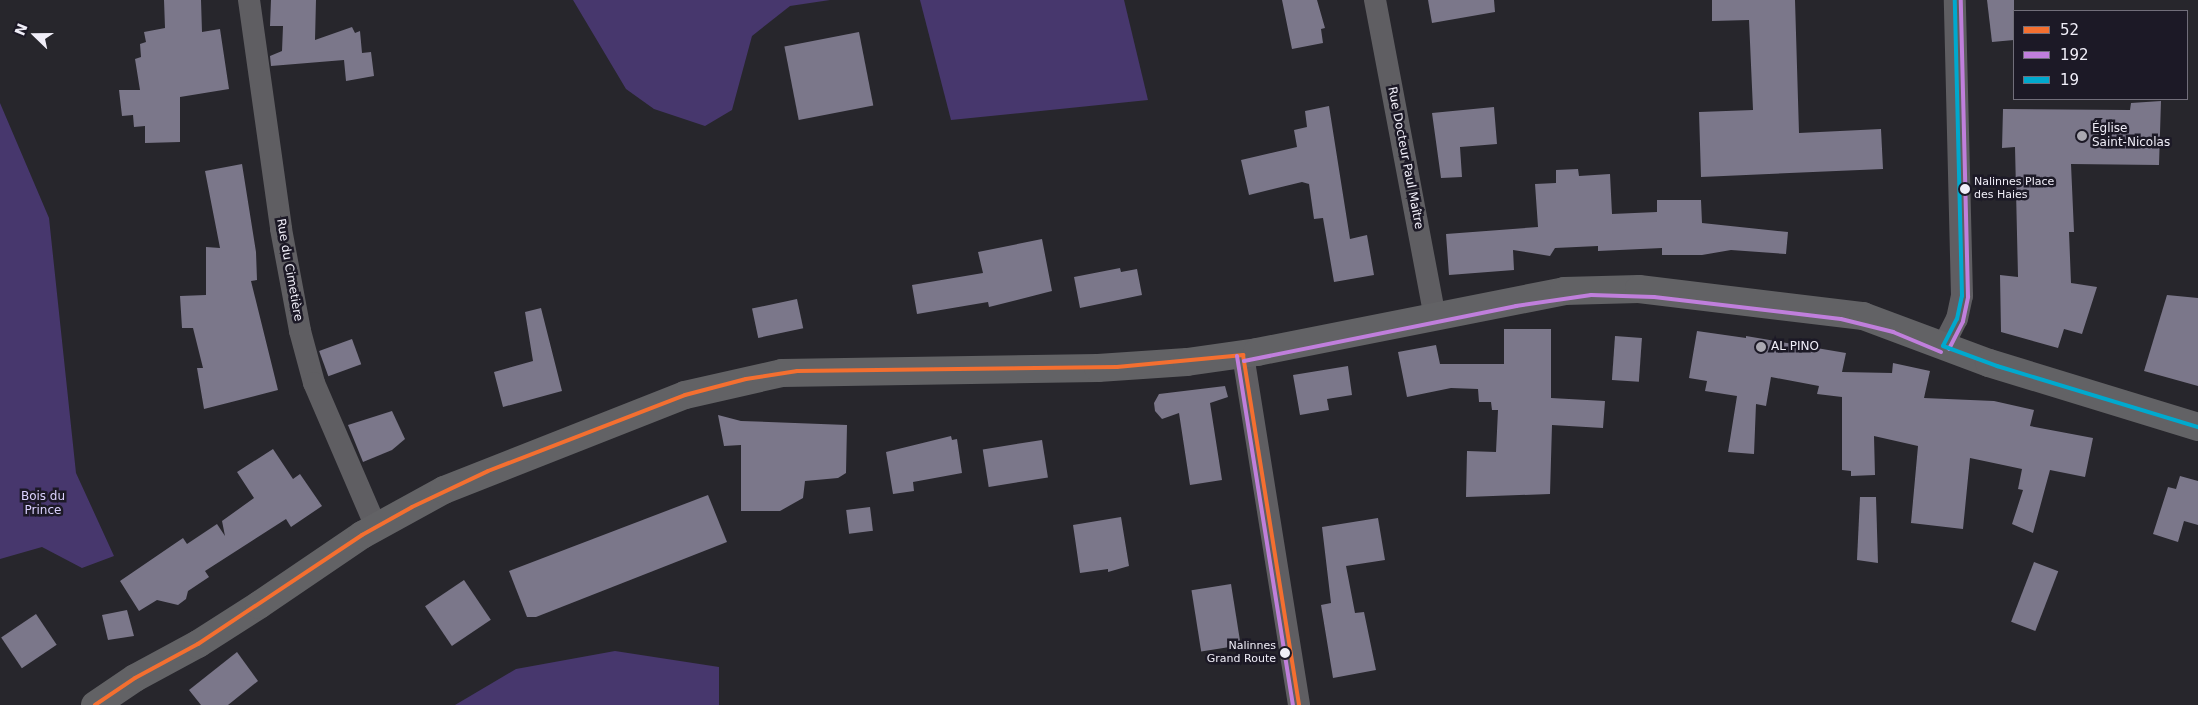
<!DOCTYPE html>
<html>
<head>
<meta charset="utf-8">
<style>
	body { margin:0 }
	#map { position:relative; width:2198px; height:705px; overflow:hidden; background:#27262c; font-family:"DejaVu Sans",sans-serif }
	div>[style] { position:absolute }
	.green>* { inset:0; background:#47376d }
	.building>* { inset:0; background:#7b778a; transform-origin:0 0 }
	.street>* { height:22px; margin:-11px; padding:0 11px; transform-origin:11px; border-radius:11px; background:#5f5e62 }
	.secondary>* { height:28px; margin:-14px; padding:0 14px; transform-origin:14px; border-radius:14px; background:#626265 }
	.bus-1>* { height:4px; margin:-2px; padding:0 2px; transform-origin:2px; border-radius:2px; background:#f46f30 }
	.bus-2>* { height:4px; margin:-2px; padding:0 2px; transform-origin:2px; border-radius:2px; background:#c07fdc }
	.bus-3>* { height:4px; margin:-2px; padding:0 2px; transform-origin:2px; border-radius:2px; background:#00a9ce }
	.dots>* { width:14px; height:14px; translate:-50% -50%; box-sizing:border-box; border:2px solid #1c1926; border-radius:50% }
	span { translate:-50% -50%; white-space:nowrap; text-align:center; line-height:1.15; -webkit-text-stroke:5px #1c1926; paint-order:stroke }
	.bus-label { font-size:11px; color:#f0eef8 }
	.left { translate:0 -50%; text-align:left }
	.right { translate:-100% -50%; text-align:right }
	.poi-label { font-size:12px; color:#f0eef8 }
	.street-label { font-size:12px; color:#f0eef8 }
	.park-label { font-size:12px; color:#dbd2fe }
	.legend { position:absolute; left:2013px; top:10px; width:175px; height:90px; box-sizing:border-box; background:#1c1926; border:1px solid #716e7a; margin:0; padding:6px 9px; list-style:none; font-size:15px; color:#f0eef8 }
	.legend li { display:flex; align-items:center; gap:10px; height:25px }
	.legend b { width:25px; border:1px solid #716e7a }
	.north { position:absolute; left:10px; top:10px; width:50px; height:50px; -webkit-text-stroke:4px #1c1926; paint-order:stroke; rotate:292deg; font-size:14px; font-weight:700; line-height:20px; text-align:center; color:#f0eef8 }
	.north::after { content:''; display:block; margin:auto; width:18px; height:22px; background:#f0eef8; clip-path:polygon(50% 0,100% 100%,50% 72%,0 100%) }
</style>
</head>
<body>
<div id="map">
	<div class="green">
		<div style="clip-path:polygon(573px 0,830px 0,790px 6px,752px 36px,732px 110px,705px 126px,654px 109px,626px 89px)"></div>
		<div style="clip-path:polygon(920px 0,1124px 0,1148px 100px,951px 120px)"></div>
		<div style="clip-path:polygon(0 103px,49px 218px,76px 473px,114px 556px,82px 568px,42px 547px,0 559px)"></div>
		<div style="clip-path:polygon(615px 651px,719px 667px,719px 705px,455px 705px,516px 669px)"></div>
	</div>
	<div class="building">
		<div style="clip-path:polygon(164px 0,201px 0,202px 32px,220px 29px,229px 89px,180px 97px,180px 142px,145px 143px,145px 126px,134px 127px,133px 115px,122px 116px,119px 90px,140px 90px,135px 59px,141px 57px,140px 44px,146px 42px,144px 32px,165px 28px)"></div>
		<div style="clip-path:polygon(271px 0,316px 0,315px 40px,352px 27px,355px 33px,360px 31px,362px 53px,371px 52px,374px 76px,346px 81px,344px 60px,271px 66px,270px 56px,282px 51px,283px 26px,270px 26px)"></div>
		<div style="clip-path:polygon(1282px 0,1317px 0,1325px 28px,1321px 29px,1323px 43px,1292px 49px)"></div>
		<div style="clip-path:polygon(1428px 0,1494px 0,1495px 12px,1432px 23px)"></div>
		<div style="clip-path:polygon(1712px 0,1795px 0,1799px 133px,1881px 129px,1883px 169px,1701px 177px,1699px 112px,1753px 110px,1749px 20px,1712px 21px)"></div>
		<div style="clip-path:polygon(1987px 0,2014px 0,2014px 40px,1992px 42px)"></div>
		<div style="left:859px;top:32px;width:75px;height:76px;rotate:79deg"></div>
		<div style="clip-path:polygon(2161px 101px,2159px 165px,2071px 164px,2074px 232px,2069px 232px,2071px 283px,2097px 287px,2082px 334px,2064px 329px,2058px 348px,2001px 332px,2000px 275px,2018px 277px,2015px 147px,2002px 148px,2003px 109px,2130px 110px,2131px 103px)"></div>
		<div style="clip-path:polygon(1329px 106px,1350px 239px,1367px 235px,1374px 275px,1334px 282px,1323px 218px,1314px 219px,1309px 184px,1302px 182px,1249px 195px,1241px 160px,1297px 147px,1294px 130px,1307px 127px,1305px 111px)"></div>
		<div style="clip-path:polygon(1494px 107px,1497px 144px,1460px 147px,1462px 177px,1441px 178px,1432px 113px)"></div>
		<div style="clip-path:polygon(242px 164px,256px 252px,257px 280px,251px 281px,278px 390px,204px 409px,197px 368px,203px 368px,193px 328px,182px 328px,180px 296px,206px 295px,206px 247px,220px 248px,205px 171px)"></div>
		<div style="clip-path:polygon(1578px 169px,1579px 176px,1610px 174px,1612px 214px,1657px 212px,1657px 200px,1701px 200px,1702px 223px,1788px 232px,1786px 254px,1731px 250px,1702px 255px,1662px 255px,1662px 248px,1598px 251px,1598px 246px,1555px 248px,1550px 256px,1513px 250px,1514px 270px,1449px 275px,1446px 234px,1538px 227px,1535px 184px,1556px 183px,1556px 170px)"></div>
		<div style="clip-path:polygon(1042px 239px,1052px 291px,989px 307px,988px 302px,917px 314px,912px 285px,983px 273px,978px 252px)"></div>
		<div style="clip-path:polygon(1120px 268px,1121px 272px,1137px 269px,1142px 295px,1080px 308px,1074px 277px)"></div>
		<div style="clip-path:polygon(2167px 295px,2198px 298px,2198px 386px,2144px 371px)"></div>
		<div style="left:797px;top:299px;width:30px;height:46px;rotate:78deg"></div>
		<div style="clip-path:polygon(541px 308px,562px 391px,503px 407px,494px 372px,533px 361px,525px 312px)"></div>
		<div style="clip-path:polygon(1504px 329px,1551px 329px,1551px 398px,1605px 401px,1603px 428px,1552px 425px,1550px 494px,1466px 497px,1467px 451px,1496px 452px,1498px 410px,1492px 410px,1491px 402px,1479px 402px,1478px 389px,1451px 388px,1407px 397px,1398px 352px,1436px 345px,1440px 364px,1504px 364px)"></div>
		<div style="clip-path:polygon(1697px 331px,1746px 338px,1746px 336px,1846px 353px,1842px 372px,1892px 373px,1893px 363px,1930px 371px,1924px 398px,1994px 401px,2034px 410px,2030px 426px,2093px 438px,2085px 477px,2050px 470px,2033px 533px,2012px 524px,2023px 490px,2018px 489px,2022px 469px,1970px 458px,1963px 529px,1911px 523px,1918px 446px,1874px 436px,1875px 475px,1851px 476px,1851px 471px,1842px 470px,1842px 397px,1817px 394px,1819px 386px,1771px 377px,1766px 406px,1756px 404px,1754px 454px,1728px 452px,1737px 396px,1705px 391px,1707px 381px,1689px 378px)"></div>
		<div style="left:1615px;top:336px;width:27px;height:44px;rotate:4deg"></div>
		<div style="left:352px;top:339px;width:27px;height:35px;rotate:70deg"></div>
		<div style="clip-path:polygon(1348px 366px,1352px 395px,1327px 399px,1329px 410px,1300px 415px,1293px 375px)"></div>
		<div style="clip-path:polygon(1225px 386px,1228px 397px,1210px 403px,1222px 480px,1190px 485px,1179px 413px,1162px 419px,1155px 411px,1154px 403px,1159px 394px)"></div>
		<div style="clip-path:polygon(392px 411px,405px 439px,392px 450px,363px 462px,348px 425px)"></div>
		<div style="clip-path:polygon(718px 415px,741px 421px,847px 425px,846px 473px,838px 478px,805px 481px,803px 498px,780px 511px,741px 511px,741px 445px,724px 446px)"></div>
		<div style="clip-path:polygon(951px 436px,952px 440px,957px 439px,962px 473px,913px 482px,914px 491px,893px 494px,886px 452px)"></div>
		<div style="left:1042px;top:440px;width:38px;height:60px;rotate:81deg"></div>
		<div style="clip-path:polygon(273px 449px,293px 479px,300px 474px,322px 506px,291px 527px,286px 519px,205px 571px,209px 577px,188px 591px,186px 599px,178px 605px,157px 600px,139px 611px,120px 581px,183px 538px,187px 544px,217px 524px,225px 536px,222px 521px,254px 498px,237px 472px)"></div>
		<div style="clip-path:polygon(2180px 476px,2198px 481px,2198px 525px,2184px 521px,2178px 542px,2153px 534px,2168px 487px,2176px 489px)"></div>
		<div style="clip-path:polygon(708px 495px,727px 542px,536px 617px,527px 617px,509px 571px)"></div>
		<div style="clip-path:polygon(1860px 497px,1876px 497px,1878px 563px,1857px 560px)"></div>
		<div style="left:870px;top:507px;width:24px;height:24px;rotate:83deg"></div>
		<div style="clip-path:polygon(1121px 517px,1129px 566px,1108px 572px,1108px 569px,1080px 573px,1073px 525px)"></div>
		<div style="clip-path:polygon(1378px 518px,1385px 560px,1346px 566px,1355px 613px,1364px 612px,1376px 670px,1333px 678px,1321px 605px,1331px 603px,1322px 527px)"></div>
		<div style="left:2034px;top:562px;width:26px;height:64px;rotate:21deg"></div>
		<div style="left:464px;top:580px;width:48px;height:47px;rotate:56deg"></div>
		<div style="left:1231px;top:584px;width:62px;height:40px;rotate:81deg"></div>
		<div style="clip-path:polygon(127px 610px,134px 636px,108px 640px,102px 615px)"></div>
		<div style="left:36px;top:614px;width:37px;height:42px;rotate:56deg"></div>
		<div style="clip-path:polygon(237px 652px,258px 681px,228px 705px,201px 705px,189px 690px)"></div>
	</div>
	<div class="street">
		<div style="left:249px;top:0;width:231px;rotate:82deg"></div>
		<div style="left:281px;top:229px;width:104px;rotate:79.4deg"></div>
		<div style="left:300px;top:331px;width:54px;rotate:74.9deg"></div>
		<div style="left:314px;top:383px;width:157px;rotate:66.7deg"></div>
		<div style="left:1375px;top:0;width:323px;rotate:79.3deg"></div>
		<div style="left:1943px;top:346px;width:30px;rotate:-63deg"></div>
		<div style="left:1957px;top:319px;width:24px;rotate:-78deg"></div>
		<div style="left:1962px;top:296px;width:296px;rotate:-91.4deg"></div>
		<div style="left:1243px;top:355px;width:354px;rotate:80.9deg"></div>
	</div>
	<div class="secondary">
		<div style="left:95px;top:705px;width:48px;rotate:-34deg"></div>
		<div style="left:135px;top:678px;width:72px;rotate:-28.4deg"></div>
		<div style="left:198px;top:644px;width:72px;rotate:-32.6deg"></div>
		<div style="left:259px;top:605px;width:125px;rotate:-34.2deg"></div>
		<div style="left:362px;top:535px;width:94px;rotate:-28.8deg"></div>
		<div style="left:444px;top:490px;width:259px;rotate:-21.5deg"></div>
		<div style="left:685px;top:395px;width:99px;rotate:-12.8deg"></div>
		<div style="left:782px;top:373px;width:316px;rotate:-0.9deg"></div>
		<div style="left:1098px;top:368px;width:89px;rotate:-3.9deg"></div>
		<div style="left:1187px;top:362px;width:71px;rotate:-8.1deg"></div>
		<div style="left:1257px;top:352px;width:313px;rotate:-11.2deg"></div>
		<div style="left:1564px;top:291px;width:75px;rotate:-1.5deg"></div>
		<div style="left:1639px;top:289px;width:226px;rotate:6.9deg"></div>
		<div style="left:1863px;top:316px;width:134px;rotate:20.5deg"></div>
		<div style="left:1989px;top:363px;width:219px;rotate:17deg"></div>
	</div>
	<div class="bus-1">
		<div style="left:1243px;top:355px;width:354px;rotate:80.9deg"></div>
		<div style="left:95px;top:705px;width:48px;rotate:-34deg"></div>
		<div style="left:135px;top:678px;width:72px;rotate:-28.4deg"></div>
		<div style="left:198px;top:644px;width:197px;rotate:-33.6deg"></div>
		<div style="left:362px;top:535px;width:57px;rotate:-29.2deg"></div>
		<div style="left:412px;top:507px;width:84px;rotate:-25.3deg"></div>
		<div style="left:488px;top:471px;width:211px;rotate:-21.1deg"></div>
		<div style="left:685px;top:395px;width:63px;rotate:-14.7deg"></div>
		<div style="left:746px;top:379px;width:52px;rotate:-8.9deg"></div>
		<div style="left:797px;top:371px;width:320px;rotate:-0.7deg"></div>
		<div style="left:1117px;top:367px;width:127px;rotate:-5.4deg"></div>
	</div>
	<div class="bus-2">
		<div style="left:1949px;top:349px;width:31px;rotate:-63deg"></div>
		<div style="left:1963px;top:321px;width:25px;rotate:-78deg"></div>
		<div style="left:1968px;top:297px;width:297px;rotate:-91.4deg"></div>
		<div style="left:1237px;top:356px;width:353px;rotate:80.9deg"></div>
		<div style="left:1244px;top:361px;width:278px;rotate:-11.4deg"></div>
		<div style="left:1516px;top:306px;width:76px;rotate:-8.3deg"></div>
		<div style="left:1591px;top:295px;width:63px;rotate:1.8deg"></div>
		<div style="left:1654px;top:297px;width:188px;rotate:6.7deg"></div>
		<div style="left:1841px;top:319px;width:54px;rotate:14deg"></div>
		<div style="left:1893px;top:332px;width:52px;rotate:22.6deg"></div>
	</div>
	<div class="bus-3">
		<div style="left:1943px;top:346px;width:30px;rotate:-63deg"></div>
		<div style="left:1957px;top:319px;width:24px;rotate:-78deg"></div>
		<div style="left:1962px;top:296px;width:296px;rotate:-91.4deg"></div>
		<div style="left:1943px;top:346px;width:58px;rotate:20.3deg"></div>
		<div style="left:1997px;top:366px;width:210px;rotate:16.9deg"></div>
	</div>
	<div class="dots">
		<div style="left:2082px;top:136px;background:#aaa8b1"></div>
		<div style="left:1965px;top:189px;background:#f0eef8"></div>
		<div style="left:1761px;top:347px;background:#aaa8b1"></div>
		<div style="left:1285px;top:653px;background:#f0eef8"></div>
	</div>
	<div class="bus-label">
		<span class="left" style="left:1974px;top:189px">Nalinnes Place<br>des Haies</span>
		<span class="right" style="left:1276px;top:653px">Nalinnes<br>Grand Route</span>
	</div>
	<div class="poi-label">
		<span class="left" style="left:2092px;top:136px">Église<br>Saint-Nicolas</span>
		<span class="left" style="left:1771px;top:347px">AL PINO</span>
	</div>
	<div class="street-label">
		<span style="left:1405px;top:158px;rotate:79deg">Rue Docteur Paul Maître</span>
		<span style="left:289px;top:270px;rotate:80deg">Rue du Cimetière</span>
	</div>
	<div class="park-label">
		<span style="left:43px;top:504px">Bois du<br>Prince</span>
	</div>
	<ul class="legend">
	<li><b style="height:6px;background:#f46f30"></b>52</li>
	<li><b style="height:6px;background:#c07fdc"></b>192</li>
	<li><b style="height:6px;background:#00a9ce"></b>19</li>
	</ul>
	<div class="north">N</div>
</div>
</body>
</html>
